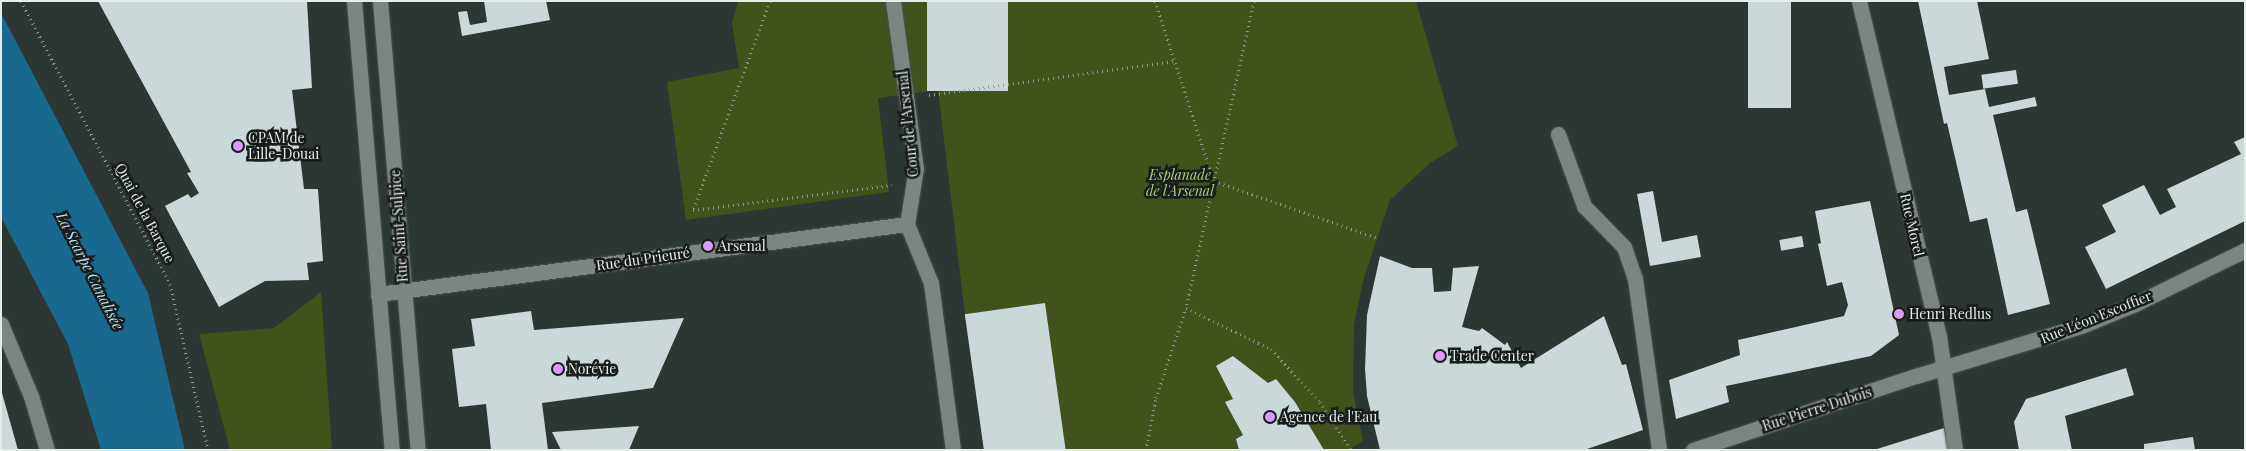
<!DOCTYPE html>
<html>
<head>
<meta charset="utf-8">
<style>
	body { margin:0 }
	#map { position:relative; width:2246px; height:451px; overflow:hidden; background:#2c3633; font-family:"Playfair Display",serif }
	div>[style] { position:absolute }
	.green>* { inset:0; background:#41521b }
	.water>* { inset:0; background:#19698e }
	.building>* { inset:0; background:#cbd8da; transform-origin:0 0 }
	.path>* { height:3px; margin-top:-1.5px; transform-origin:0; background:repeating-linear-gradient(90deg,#8f9795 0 1px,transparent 0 5px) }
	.roads { filter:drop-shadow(0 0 1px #4b5351) drop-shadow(0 0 1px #4b5351) }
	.minor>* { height:15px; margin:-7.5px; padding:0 7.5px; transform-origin:7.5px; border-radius:7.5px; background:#7b8683 }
	.dots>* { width:14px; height:14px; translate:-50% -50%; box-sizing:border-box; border:2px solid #181c1b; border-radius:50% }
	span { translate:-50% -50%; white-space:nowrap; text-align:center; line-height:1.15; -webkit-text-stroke:5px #181c1b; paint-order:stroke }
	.street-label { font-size:14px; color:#e6ecea }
	.poi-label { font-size:14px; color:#e6ecea }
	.left { translate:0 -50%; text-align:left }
	.park-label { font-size:14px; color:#aecd72; font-style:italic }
	.water-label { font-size:15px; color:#bae0f6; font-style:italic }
	.frame { position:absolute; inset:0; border:2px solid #e6ecea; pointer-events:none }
</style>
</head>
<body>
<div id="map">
	<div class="green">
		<div style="clip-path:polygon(738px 1px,1416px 1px,1458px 146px,1430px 163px,1390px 200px,1363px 281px,1354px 325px,1353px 391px,1363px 441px,1348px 450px,1324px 450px,1295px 402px,1276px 379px,1268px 383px,1233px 356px,1233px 399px,1226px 402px,1243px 435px,1236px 439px,1239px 450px,1065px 450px,1045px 303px,965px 315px,938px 90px,878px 98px,889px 192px,686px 220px,667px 82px,739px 68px,732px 23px)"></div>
		<div style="clip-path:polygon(321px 292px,332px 450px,230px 450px,199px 334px,274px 328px)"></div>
	</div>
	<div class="water">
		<div style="clip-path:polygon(1px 13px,148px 293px,185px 450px,101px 450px,68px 344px,1px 217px)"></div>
	</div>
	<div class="building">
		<div style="clip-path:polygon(98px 1px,307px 1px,312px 88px,292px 90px,304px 189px,318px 189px,323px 261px,307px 263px,309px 280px,265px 281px,219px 307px,165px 206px,188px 194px,191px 198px,199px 193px,187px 173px,191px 172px)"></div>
		<div style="clip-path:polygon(484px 1px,546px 1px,550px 20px,462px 36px,458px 12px,467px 11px,470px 25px,487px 22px)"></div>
		<div style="left:927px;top:1px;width:81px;height:90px"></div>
		<div style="left:1748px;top:1px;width:43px;height:107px"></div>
		<div style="clip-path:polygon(1918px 1px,1977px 1px,1989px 59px,1944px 67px,1949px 95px,1985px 89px,1989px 107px,2035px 97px,2037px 106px,1993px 115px,2016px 212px,2027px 209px,2050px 304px,2008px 315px,1987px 218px,1970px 222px,1947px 123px,1944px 124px)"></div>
		<div style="left:2016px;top:70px;width:14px;height:35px;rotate:82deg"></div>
		<div style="clip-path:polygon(2245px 137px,2245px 221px,2106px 289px,2085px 247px,2116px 232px,2102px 205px,2144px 185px,2160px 215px,2176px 207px,2167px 189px,2241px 154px,2234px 142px)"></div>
		<div style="clip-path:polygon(1653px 191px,1662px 242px,1697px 235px,1701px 257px,1650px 266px,1637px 194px)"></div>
		<div style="clip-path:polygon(1870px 201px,1899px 335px,1871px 356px,1726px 386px,1729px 402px,1676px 419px,1669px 380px,1740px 355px,1738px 340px,1844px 316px,1848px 305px,1842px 282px,1827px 286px,1818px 244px,1821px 243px,1815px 211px)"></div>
		<div style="left:1802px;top:236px;width:11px;height:23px;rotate:80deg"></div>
		<div style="clip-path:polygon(1380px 256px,1412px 268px,1432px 268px,1434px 292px,1451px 291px,1453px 268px,1479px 266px,1462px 327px,1479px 331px,1482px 328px,1505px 345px,1507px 342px,1521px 368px,1604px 316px,1622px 365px,1626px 364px,1643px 430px,1584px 450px,1380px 450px,1367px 396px,1365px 369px,1367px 315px)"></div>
		<div style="left:1045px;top:303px;width:148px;height:81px;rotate:82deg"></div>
		<div style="clip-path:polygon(531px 311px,534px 330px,684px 318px,653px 388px,542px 403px,548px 450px,491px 450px,486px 404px,459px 407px,452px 349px,475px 346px,471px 319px)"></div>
		<div style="clip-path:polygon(1233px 356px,1268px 383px,1276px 379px,1295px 402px,1324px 450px,1239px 450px,1236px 439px,1243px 435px,1225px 402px,1233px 399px,1216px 366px)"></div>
		<div style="clip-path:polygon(2126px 368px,2134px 395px,2065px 416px,2072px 450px,2019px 450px,2014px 422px,2026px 399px)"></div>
		<div style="clip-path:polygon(1px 393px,2px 393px,18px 450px,1px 450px)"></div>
		<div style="clip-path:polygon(639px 426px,629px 450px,561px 450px,552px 432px)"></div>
		<div style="clip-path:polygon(1944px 428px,1948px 450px,1878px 450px,1877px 449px)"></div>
		<div style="clip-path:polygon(2193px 437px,2195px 450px,2144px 450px,2144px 444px)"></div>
	</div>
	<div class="path">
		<div style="left:21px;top:1px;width:320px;rotate:62.2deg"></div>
		<div style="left:170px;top:284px;width:170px;rotate:77.1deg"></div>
		<div style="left:770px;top:1px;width:223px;rotate:110.2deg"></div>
		<div style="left:693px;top:210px;width:200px;rotate:-7.2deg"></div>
		<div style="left:1155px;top:1px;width:189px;rotate:71.9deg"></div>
		<div style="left:1214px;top:181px;width:174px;rotate:19.2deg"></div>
		<div style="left:1254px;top:1px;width:314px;rotate:102.5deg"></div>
		<div style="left:1186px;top:308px;width:94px;rotate:25.8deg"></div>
		<div style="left:1271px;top:349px;width:72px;rotate:47.2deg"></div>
		<div style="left:1320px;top:402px;width:57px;rotate:57.1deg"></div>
		<div style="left:929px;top:95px;width:246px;rotate:-7.9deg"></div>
		<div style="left:1146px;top:450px;width:53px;rotate:-79.1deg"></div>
		<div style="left:1156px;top:398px;width:95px;rotate:-71.6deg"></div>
	</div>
	<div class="roads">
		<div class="minor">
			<div style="left:354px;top:1px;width:451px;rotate:85.2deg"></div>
			<div style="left:380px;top:1px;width:451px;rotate:85.2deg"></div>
			<div style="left:893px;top:1px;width:169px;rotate:82.2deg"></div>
			<div style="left:916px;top:168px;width:57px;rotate:99.1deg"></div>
			<div style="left:907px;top:224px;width:64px;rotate:67.9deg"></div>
			<div style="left:931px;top:283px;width:168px;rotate:82.5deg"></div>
			<div style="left:1859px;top:1px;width:344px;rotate:76.6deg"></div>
			<div style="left:1939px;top:336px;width:115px;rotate:82deg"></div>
			<div style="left:1558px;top:134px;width:77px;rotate:70.1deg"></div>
			<div style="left:1584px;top:206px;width:57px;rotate:45.7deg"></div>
			<div style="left:1624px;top:247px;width:34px;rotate:71deg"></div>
			<div style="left:1635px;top:279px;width:173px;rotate:82deg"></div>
			<div style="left:378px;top:294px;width:534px;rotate:-7.54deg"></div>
			<div style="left:1px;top:324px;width:78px;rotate:67.4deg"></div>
			<div style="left:31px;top:396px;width:56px;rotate:73.5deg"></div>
			<div style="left:1693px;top:450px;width:235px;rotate:-18.4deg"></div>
			<div style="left:1916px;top:376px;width:172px;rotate:-16.9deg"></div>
			<div style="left:2081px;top:326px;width:58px;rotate:-22.2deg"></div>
			<div style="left:2135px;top:304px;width:123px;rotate:-26.1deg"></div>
		</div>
	</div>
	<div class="dots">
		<div style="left:238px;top:146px;background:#db9af6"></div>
		<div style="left:708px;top:246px;background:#db9af6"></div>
		<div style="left:1899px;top:314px;background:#db9af6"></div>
		<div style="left:1440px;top:356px;background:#db9af6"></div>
		<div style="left:558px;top:369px;background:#db9af6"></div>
		<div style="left:1270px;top:417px;background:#db9af6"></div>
	</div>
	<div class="street-label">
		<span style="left:908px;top:124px;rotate:-96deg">Cour de l'Arsenal</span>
		<span style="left:145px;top:213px;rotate:62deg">Quai de la Barque</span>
		<span style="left:1912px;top:225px;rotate:77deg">Rue Morel</span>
		<span style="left:399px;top:226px;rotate:-94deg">Rue Saint-Sulpice</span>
		<span style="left:643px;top:259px;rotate:-8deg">Rue du Prieuré</span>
		<span style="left:2096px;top:317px;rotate:-22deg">Rue Léon Escoffier</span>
		<span style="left:1817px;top:409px;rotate:-18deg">Rue Pierre Dubois</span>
	</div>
	<div class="poi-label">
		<span class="left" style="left:248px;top:146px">CPAM de<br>Lille-Douai</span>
		<span class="left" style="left:718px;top:246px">Arsenal</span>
		<span class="left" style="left:1909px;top:314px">Henri Redlus</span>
		<span class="left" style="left:1450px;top:356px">Trade Center</span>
		<span class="left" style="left:568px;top:369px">Norévie</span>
		<span class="left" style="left:1280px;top:417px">Agence de l'Eau</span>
	</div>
	<div class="park-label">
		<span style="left:1180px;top:183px">Esplanade<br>de l'Arsenal</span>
	</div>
	<div class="water-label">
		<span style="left:90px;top:271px;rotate:63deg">La Scarpe Canalisée</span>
	</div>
	<div class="frame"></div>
</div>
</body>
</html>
